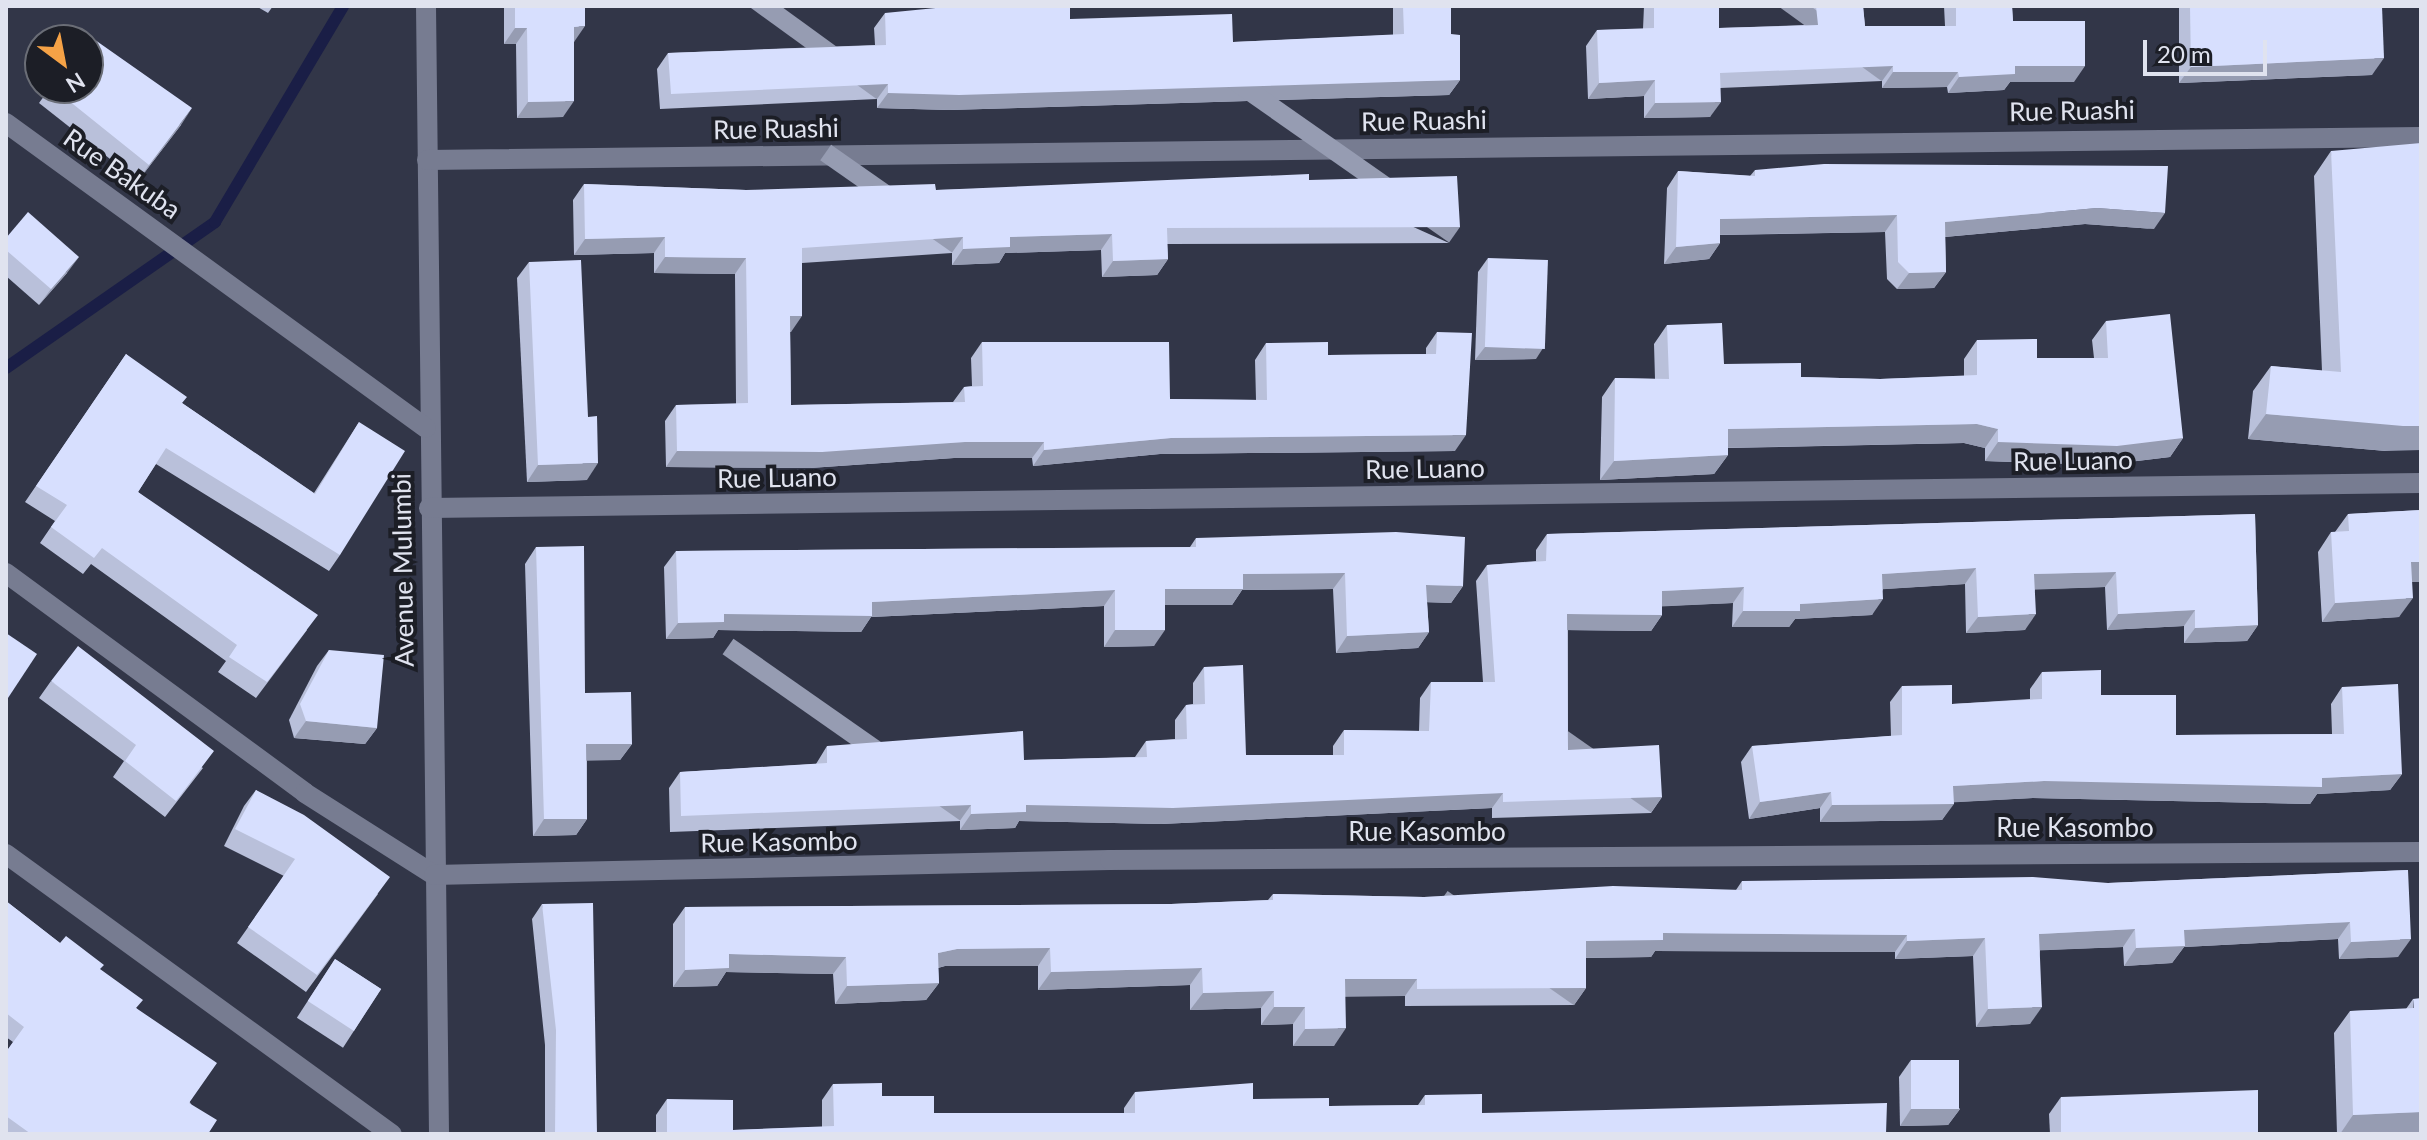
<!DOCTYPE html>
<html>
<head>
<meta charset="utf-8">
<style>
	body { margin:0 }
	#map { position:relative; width:2427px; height:1140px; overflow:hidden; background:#323648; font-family:Lato,sans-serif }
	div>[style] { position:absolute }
	.stream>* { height:12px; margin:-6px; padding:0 6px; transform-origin:6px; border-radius:6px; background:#1a1e46 }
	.minor>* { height:20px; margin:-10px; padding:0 10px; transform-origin:10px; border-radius:10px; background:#777c91 }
	.wall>* { inset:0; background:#b9c0da; transform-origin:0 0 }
	.shaded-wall>* { inset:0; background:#969cb2; transform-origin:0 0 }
	.building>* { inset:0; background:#d7dffe; transform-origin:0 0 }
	span { translate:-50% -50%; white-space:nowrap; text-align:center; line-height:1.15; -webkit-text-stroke:8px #1c1e26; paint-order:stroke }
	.street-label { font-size:26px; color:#e0e3ef }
	.frame { position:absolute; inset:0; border:8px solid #e0e3ef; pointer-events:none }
	.north { position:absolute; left:24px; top:24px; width:80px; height:80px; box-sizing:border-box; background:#1c1e26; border:2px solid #6a6d76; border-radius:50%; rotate:148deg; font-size:22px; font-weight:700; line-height:32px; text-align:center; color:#e0e3ef }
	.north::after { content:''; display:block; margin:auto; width:28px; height:36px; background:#f5a246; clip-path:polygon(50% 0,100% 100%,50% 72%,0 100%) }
	.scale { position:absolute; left:2143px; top:40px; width:124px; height:36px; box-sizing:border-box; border:4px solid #e0e3ef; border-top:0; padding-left:10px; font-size:24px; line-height:28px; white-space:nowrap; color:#e0e3ef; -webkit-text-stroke:6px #1c1e26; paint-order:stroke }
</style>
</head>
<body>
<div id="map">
	<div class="stream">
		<div style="left:6px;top:368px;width:255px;rotate:-34.9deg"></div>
		<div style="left:215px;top:222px;width:251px;rotate:-59.3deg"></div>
	</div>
	<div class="minor">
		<div style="left:426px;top:6px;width:1128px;rotate:89.34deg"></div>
		<div style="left:6px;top:123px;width:519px;rotate:35.99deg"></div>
		<div style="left:427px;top:160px;width:1994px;rotate:-0.66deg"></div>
		<div style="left:429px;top:508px;width:1992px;rotate:-0.72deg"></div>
		<div style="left:6px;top:573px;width:371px;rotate:36.3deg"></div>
		<div style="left:305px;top:793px;width:153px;rotate:32.4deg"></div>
		<div style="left:434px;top:875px;width:676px;rotate:-1.27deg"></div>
		<div style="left:1110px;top:860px;width:1311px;rotate:-0.35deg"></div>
		<div style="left:6px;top:854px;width:477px;rotate:36deg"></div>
	</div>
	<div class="wall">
		<div style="clip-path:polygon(256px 6px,273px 6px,268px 13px)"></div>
		<div style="clip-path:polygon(504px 6px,585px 6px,574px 42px,563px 117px,517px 118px,516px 44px,504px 44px)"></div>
		<div style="clip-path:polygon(1393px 6px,1451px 6px,1451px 34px,1460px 80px,1449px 95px,949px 110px,877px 108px,877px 99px,660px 109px,657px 69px,668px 53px,875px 45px,874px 28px,885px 13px,1070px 19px,1233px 42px,1393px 35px)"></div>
		<div style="clip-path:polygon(1644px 6px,1719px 6px,1719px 28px,1806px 25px,1805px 13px,1810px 6px,1863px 6px,1865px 26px,1945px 26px,1944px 6px,2012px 6px,2013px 21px,2074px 82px,2010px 82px,2004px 90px,1948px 93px,1947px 87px,1882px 88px,1882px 81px,1720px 88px,1710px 117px,1644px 118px,1644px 96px,1588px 99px,1586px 46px,1597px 30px,1643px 29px)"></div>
		<div style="clip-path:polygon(2179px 6px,2382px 6px,2372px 75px,2179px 83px)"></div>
		<div style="clip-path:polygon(50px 88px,88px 88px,181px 125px,138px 181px,39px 103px)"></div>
		<div style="clip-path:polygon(2331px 151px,2386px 451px,2248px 439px,2253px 391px,2271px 366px,2322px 371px,2314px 176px)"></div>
		<div style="clip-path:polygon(1755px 170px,2154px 229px,2085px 224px,1945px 237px,1946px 272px,1934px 288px,1897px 289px,1887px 279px,1885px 232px,1720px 235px,1720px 243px,1709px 259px,1664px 264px,1667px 188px,1678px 171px,1750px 176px)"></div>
		<div style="clip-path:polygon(1309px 180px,1449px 243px,1167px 244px,1168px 259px,1157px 275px,1102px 277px,1101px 250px,1005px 253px,999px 263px,952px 265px,952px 253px,802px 263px,791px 332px,790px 332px,791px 405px,953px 402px,964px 387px,972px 386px,971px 358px,982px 342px,1170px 399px,1256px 400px,1255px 360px,1266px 343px,1328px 355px,1426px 354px,1426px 348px,1437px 332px,1455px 451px,1160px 454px,1033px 466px,1032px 458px,954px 458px,810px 468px,666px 467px,665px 421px,676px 405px,736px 404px,735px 274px,654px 273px,654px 253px,574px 255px,573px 200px,584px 184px,746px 190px,936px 190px)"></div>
		<div style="clip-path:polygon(6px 238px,67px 273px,39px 305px,6px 276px)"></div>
		<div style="clip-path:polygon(1488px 258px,1536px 359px,1475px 360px,1478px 272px)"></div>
		<div style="clip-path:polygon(529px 262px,587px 480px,527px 482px,517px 278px)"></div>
		<div style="clip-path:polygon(2106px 321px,2183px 438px,2170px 457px,2104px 465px,1985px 461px,1985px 448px,1964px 443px,1728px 448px,1728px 455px,1714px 474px,1600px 480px,1602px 397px,1615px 378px,1655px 379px,1654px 344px,1667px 325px,1724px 364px,1801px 377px,1880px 379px,1964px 376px,1964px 359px,1977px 340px,2037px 358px,2094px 358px,2092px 340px)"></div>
		<div style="clip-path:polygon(126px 354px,182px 403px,314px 493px,359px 422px,340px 555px,329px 571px,156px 464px,138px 492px,307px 630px,256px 698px,218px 672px,226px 661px,91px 564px,83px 574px,40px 543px,55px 521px,25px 502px)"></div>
		<div style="clip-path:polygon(2421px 510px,2421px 582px,2412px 582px,2399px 617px,2322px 622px,2318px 552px,2331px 532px,2335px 532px,2348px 514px)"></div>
		<div style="clip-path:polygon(2255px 514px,2258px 625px,2247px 641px,2184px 643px,2184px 626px,2107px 630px,2105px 587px,2035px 589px,2025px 630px,1966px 633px,1965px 584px,1883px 589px,1872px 615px,1795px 619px,1789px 627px,1732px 627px,1733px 603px,1662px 606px,1662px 615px,1651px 631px,1568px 630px,1568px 750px,1662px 797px,1651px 813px,1492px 818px,1492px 808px,1161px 824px,1019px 821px,1015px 828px,960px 830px,960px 821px,670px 832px,669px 788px,680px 772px,816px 764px,827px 746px,1024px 760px,1135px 757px,1146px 741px,1175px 739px,1175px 720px,1186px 705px,1193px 704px,1193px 683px,1204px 667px,1246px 755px,1333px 755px,1333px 746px,1344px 730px,1419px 731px,1420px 698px,1431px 682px,1483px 682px,1476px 581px,1487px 565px,1536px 561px,1536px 550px,1547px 534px)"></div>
		<div style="clip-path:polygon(1196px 538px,1463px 586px,1451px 603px,1427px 602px,1429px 632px,1418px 648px,1336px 653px,1333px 589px,1242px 590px,1232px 605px,1165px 605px,1154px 646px,1104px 647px,1104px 606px,871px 617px,861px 632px,718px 630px,713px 638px,666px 639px,664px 567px,676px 551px,1190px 547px)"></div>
		<div style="clip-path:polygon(536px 547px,585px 693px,632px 744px,620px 760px,587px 760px,587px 819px,576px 835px,533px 836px,525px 564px)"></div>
		<div style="clip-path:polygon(329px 650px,377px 728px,365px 744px,294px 738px,289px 720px,317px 666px)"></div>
		<div style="clip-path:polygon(2042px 672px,2101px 695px,2176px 735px,2332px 734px,2331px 704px,2342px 687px,2402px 774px,2390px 790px,2317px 794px,2310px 804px,2033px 798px,1954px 802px,1942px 820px,1820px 822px,1820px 808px,1749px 819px,1741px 762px,1752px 746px,1891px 736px,1890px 702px,1902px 686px,1952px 704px,2030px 699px,2030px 689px)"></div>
		<div style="clip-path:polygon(51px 681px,203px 768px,165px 817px,113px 777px,124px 761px,39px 698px)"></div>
		<div style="clip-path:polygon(256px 790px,378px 894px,306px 992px,237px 943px,284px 876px,224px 846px,244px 806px)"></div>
		<div style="clip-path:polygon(2408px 870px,2398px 957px,2339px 959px,2338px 939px,2184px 947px,2172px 963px,2124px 966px,2123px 947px,2040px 950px,2030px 1024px,1976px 1027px,1973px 956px,1895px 959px,1895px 952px,1655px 951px,1651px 957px,1586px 958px,1586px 988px,1574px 1005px,1405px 1006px,1405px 996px,1345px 996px,1334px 1046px,1293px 1046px,1293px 1024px,1261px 1025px,1261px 1008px,1190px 1010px,1190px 985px,1038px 990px,1038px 966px,945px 966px,938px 968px,939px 983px,926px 1000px,835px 1004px,833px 974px,726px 972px,717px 986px,673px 987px,673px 924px,685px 907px,1171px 904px,1268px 900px,1273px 894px,1424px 897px,1736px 890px,1742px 881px,2108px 883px)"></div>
		<div style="clip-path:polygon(6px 901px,60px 943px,100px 970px,137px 1009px,208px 1134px,6px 1134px,6px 1052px,13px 1042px,6px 1037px)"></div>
		<div style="clip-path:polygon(542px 904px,597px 1134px,545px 1134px,545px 1045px,532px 919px)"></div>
		<div style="left:335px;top:959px;width:55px;height:70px;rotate:33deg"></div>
		<div style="clip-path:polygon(2413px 999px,2421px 1134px,2337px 1134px,2334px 1033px,2350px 1011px,2406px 1009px)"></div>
		<div style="clip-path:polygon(1911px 1060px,1960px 1109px,1948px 1125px,1900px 1126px,1899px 1077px)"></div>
		<div style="clip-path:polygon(833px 1084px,882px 1096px,934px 1113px,1124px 1113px,1124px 1108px,1135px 1092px,1253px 1099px,1329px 1106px,1418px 1105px,1425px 1095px,1482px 1113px,1886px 1134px,656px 1134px,656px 1115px,667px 1099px,733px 1130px,822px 1127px,822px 1100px)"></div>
		<div style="clip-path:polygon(2061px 1097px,2258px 1134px,2050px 1134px,2049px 1114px)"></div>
	</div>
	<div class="shaded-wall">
		<div style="clip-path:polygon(585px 26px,574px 42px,574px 27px)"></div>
		<div style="clip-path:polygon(515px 28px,527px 28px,516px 44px,504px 44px)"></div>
		<div style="clip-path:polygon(2384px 58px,2372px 75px,2179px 83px,2191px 67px)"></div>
		<div style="left:1893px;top:66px;width:19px;height:173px;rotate:126deg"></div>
		<div style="clip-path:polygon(2015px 66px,2085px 66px,2074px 82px,2010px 82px,2004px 90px,1948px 93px,1959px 77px)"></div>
		<div style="clip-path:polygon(1893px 72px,1958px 72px,1947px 87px,1882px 88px)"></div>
		<div style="clip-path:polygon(1460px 80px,1449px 95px,949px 110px,877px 108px,888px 93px)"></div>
		<div style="clip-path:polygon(1655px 80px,1644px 96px,1588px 99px,1599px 83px)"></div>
		<div style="left:888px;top:84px;width:19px;height:217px;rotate:126deg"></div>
		<div style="clip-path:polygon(574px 101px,563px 117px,517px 118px,528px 102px)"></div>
		<div style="clip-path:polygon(1721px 102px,1710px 117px,1644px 118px,1655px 103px)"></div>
		<div style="clip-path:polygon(192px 108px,181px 125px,138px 181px,149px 165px)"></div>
		<div style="clip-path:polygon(2097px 208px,2165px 213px,2154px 229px,2085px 224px,1933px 238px,1945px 222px)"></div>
		<div style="clip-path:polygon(1897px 215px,1885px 232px,1708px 235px,1720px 219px)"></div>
		<div style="left:1460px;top:227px;width:19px;height:293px;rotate:125deg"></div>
		<div style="clip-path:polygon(1112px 234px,1101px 250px,1005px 253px,999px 263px,952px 265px,963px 249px,1010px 237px)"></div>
		<div style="clip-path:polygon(665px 237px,654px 253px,574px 255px,585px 239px)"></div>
		<div style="left:963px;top:237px;width:19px;height:161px;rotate:125deg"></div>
		<div style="clip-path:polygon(1720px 243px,1709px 259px,1664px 264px,1676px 247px)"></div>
		<div style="clip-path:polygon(79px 257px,67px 273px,39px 305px,51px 289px)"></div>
		<div style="clip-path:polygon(665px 257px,746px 258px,735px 274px,654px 273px)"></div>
		<div style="clip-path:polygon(1168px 259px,1157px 275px,1102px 277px,1113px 261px)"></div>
		<div style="clip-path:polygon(1946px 272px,1934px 288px,1897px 289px,1909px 273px)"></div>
		<div style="clip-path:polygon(790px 316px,802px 316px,791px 332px,778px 332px)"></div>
		<div style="clip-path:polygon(1545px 345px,1536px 359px,1475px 360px,1485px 347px)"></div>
		<div style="clip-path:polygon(2266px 414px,2421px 426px,2421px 450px,2386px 451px,2248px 439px)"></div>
		<div style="clip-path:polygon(1977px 424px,1998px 429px,1985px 448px,1964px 443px,1715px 448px,1728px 429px)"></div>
		<div style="clip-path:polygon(1466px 435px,1455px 451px,1160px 454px,1033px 466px,1044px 450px,1171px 438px)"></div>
		<div style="clip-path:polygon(2183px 438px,2170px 457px,2104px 465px,1985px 461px,1998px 442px)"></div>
		<div style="clip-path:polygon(965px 442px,1044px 442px,1032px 458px,954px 458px,810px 468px,666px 467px,677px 451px)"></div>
		<div style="clip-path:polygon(1728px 455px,1714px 474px,1600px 480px,1614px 461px)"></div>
		<div style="clip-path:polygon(598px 463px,587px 480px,527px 482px,538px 465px)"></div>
		<div style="clip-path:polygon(2411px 562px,2421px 562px,2421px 582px,2397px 582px)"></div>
		<div style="clip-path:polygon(1976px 568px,1965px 584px,1871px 590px,1882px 574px)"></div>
		<div style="clip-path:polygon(2116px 572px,2105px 587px,2023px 590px,2034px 574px)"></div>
		<div style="clip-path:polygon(1345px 573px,1333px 589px,1242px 590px,1232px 605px,1154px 605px,1165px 589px,1243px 574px)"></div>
		<div style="clip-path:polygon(1426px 585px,1463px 586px,1451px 603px,1415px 602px)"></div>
		<div style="clip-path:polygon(1744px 587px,1733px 603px,1651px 607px,1662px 591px)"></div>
		<div style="clip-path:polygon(1115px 590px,1104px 606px,871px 617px,861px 632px,718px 630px,713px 638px,666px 639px,678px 623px,724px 614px,872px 602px)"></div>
		<div style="clip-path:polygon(2413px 598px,2399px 617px,2322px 622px,2335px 603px)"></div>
		<div style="clip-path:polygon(1883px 599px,1872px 615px,1795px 619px,1789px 627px,1732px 627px,1743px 611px,1800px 604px)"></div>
		<div style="clip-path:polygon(2195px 610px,2184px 626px,2107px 630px,2118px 614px)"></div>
		<div style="clip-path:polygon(1567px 614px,1662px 615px,1651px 631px,1556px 630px)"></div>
		<div style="clip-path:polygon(2036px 614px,2025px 630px,1966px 633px,1978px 617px)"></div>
		<div style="clip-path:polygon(2258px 625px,2247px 641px,2184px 643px,2195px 628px)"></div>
		<div style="clip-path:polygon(1115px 630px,1165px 630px,1154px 646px,1104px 647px)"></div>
		<div style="clip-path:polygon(1429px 632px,1418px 648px,1336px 653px,1347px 636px)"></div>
		<div style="clip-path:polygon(306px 721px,377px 728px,365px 744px,294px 738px)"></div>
		<div style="clip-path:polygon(586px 744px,632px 744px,620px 760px,575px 761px)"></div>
		<div style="clip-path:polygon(2402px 774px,2390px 790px,2317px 794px,2310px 804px,2033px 798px,1942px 803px,1953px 786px,2044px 781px,2322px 778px)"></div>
		<div style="clip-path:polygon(1831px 792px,1820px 808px,1749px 819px,1760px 802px)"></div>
		<div style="clip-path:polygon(1503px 793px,1492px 808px,1161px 824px,1019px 821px,1015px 828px,960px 830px,971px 814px,1026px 805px)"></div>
		<div style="left:1662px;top:797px;width:19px;height:159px;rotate:125deg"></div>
		<div style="clip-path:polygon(1954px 804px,1942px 820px,1820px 822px,1832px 805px)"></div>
		<div style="left:971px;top:805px;width:19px;height:290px;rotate:125deg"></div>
		<div style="clip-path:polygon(544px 819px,587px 819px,576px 835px,533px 836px)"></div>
		<div style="clip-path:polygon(2350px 922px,2338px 939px,2184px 947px,2172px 963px,2124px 966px,2136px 948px,2184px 930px)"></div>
		<div style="clip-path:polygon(2135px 929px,2123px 947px,2027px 951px,2039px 934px)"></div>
		<div style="clip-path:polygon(1663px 933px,1907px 935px,1895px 952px,1655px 951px,1651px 957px,1574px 958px,1586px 941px)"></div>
		<div style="clip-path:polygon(1985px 938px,1973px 956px,1895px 959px,1907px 941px)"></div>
		<div style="clip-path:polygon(2411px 939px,2398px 957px,2339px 959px,2351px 942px)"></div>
		<div style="clip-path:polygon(1050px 948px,1038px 966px,945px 966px,926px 971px,938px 953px,957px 949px)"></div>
		<div style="clip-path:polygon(729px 954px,846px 957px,833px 974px,726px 972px,717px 986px,673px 987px,685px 970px)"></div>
		<div style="clip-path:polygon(1202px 968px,1190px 985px,1038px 990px,1051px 972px)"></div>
		<div style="clip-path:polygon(1345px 979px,1417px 979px,1405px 996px,1333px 997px)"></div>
		<div style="clip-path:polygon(939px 983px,926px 1000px,835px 1004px,847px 986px)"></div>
		<div style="left:1586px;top:988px;width:21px;height:169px;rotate:125deg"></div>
		<div style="clip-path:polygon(1274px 991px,1261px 1008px,1190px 1010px,1203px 993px)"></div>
		<div style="clip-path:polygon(1274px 1007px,1305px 1007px,1293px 1024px,1261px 1025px)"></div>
		<div style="clip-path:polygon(2042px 1007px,2030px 1024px,1976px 1027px,1988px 1009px)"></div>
		<div style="clip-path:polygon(1346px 1028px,1334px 1046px,1293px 1046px,1305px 1029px)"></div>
		<div style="clip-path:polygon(1911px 1109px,1960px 1109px,1948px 1125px,1900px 1126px)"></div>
		<div style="clip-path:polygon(2421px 1112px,2421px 1134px,2340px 1134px,2353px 1115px)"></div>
	</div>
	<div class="building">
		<div style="clip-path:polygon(515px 6px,585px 6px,585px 26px,574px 27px,574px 101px,528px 102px,527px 28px,515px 28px)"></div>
		<div style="clip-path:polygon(956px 6px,1070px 6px,1070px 19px,1232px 14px,1233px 42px,1404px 34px,1403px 6px,1451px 6px,1451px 34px,1460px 35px,1460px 80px,959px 95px,888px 93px,888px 84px,671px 94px,668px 53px,886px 45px,885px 13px)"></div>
		<div style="clip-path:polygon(1654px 6px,1719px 6px,1719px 28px,1818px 25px,1816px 6px,1863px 6px,1865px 26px,1956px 26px,1956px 6px,2012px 6px,2013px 21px,2085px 21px,2085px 66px,2015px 66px,2015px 74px,1959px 77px,1958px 72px,1893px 72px,1893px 66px,1720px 73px,1721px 102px,1655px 103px,1655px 80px,1599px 83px,1597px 30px,1654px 28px)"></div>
		<div style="clip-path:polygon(2190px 6px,2382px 6px,2384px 58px,2191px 67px)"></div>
		<div style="clip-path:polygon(88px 35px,192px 108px,149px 165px,53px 88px,88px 88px,88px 40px,84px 40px)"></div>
		<div style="clip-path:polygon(2421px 143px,2421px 426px,2403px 426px,2266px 414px,2271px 366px,2341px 372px,2331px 151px)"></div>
		<div style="clip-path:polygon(1824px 164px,2168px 166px,2165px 213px,2097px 208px,1945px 222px,1946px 272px,1909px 273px,1898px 262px,1897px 215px,1720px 219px,1720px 243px,1676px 247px,1678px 171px,1755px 176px,1755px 170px)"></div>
		<div style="clip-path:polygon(1309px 174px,1309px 180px,1457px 176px,1460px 227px,1167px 228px,1168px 259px,1113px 261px,1112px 234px,1010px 237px,1010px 247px,963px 249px,963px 237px,802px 248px,802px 316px,790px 316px,791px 405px,965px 402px,964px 387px,983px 386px,982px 342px,1169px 342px,1170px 399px,1267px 400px,1266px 343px,1328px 342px,1328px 355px,1436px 354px,1437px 332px,1472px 333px,1466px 435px,1171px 438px,1044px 450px,1044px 442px,965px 442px,822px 452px,677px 451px,676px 405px,748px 403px,746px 258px,665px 257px,665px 237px,585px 239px,584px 184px,746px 190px,935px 184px,936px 190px)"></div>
		<div style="clip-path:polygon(28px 212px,79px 257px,51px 289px,6px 250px,6px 238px)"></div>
		<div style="left:1488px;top:258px;width:60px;height:89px;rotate:2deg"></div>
		<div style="clip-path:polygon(581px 260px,588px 417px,597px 416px,598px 463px,538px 465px,529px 262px)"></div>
		<div style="clip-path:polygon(2170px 314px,2183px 438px,2117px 446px,1998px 442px,1998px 429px,1977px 424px,1728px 429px,1728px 455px,1614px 461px,1615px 378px,1669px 379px,1667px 325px,1722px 323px,1724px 364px,1801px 363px,1801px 377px,1880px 379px,1977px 375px,1977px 340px,2037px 339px,2037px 358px,2108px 358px,2106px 321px)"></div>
		<div style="clip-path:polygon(126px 354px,187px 397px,182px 403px,315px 494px,359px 422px,405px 451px,340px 555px,166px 448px,138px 492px,318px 615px,267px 682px,229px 657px,237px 645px,102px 548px,94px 558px,51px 527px,67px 505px,36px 486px)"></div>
		<div style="clip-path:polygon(2421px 510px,2421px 562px,2411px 562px,2413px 598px,2335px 603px,2331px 532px,2349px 531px,2348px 514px)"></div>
		<div style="clip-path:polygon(2255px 514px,2258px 625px,2195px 628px,2195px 610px,2118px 614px,2116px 572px,2034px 574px,2036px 614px,1978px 617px,1976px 568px,1882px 574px,1883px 599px,1800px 604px,1800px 611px,1743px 611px,1744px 587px,1662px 591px,1662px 615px,1567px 614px,1568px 750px,1659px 745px,1662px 797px,1503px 802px,1503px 793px,1173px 808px,1026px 805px,1026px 812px,971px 814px,971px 805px,681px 816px,680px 772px,827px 763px,827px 746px,1023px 731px,1024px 760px,1147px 757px,1146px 741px,1187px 739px,1186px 705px,1205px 704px,1204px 667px,1243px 665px,1246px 755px,1344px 755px,1344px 730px,1429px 731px,1431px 682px,1495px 682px,1487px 565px,1546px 561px,1547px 534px)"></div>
		<div style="clip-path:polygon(1396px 532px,1465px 537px,1463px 586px,1426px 585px,1429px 632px,1347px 636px,1345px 573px,1243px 574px,1243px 589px,1165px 589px,1165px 630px,1115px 630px,1115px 590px,872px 602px,872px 616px,724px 614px,724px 622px,678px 623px,676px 551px,1196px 547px,1196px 538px)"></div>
		<div style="clip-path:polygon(584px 546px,585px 693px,631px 692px,632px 744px,586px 744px,587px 819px,544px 819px,536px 547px)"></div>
		<div style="clip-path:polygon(6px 633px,37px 654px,6px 701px)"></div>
		<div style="clip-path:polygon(78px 646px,214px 751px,176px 801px,125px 761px,136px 745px,51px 681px)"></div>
		<div style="clip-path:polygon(329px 650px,384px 655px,377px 728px,306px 721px,300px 704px)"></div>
		<div style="clip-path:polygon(2101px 670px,2101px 695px,2176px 695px,2176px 735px,2344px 734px,2342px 687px,2398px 684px,2402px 774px,2322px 778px,2322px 787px,2044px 781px,1953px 786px,1954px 804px,1832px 805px,1831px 792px,1760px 802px,1752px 746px,1902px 735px,1902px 686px,1952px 685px,1952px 704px,2042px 699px,2042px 672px)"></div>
		<div style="clip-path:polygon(256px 790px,304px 815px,390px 877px,317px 975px,248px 927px,295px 859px,235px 829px)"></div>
		<div style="clip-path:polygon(2408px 870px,2411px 939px,2351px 942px,2350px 922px,2184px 930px,2185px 946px,2136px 948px,2135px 929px,2039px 934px,2042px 1007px,1988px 1009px,1985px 938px,1907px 941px,1907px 935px,1663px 933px,1663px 940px,1586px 941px,1586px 988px,1417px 989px,1417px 979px,1345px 979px,1346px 1028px,1305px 1029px,1305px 1007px,1274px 1007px,1274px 991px,1203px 993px,1202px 968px,1051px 972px,1050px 948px,957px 949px,938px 953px,939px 983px,847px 986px,846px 957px,729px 954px,729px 968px,685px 970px,685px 907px,1171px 904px,1273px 900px,1273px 894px,1424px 897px,1613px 886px,1742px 890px,1742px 881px,2033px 877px,2108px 883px)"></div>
		<div style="clip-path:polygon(6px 901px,60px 943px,66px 936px,104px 965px,100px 969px,143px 1000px,136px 1008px,217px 1063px,189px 1103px,217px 1120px,208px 1134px,31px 1134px,6px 1116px,6px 1052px,24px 1027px,6px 1013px)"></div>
		<div style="clip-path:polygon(593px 903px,597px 1134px,555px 1134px,556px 1030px,542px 904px)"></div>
		<div style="left:335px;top:959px;width:55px;height:50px;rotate:33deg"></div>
		<div style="clip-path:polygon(2421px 998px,2421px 1112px,2353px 1115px,2350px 1011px,2414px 1008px,2413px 999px)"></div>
		<div style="left:1911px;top:1060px;width:48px;height:49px"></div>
		<div style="clip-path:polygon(882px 1083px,882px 1096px,934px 1096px,934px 1113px,1135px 1113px,1135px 1092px,1253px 1083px,1253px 1099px,1329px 1098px,1329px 1106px,1425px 1105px,1425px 1095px,1482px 1094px,1482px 1113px,1887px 1103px,1886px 1134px,667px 1134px,667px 1099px,733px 1100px,733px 1130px,834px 1126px,833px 1084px)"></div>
		<div style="clip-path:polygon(2258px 1090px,2258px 1134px,2061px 1134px,2061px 1097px)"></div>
	</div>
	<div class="street-label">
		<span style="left:2072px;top:111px;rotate:-1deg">Rue Ruashi</span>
		<span style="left:1424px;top:121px;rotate:-1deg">Rue Ruashi</span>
		<span style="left:776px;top:129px;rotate:-1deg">Rue Ruashi</span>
		<span style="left:122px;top:174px;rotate:35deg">Rue Bakuba</span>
		<span style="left:2073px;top:461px;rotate:-1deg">Rue Luano</span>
		<span style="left:1425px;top:469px;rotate:-1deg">Rue Luano</span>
		<span style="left:777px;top:478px;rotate:-1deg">Rue Luano</span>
		<span style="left:403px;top:570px;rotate:-91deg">Avenue Mulumbi</span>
		<span style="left:2075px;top:828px">Rue Kasombo</span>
		<span style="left:1427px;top:832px">Rue Kasombo</span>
		<span style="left:779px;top:842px;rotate:-1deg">Rue Kasombo</span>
	</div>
	<div class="frame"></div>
	<div class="north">N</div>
	<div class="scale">20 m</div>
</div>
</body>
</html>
